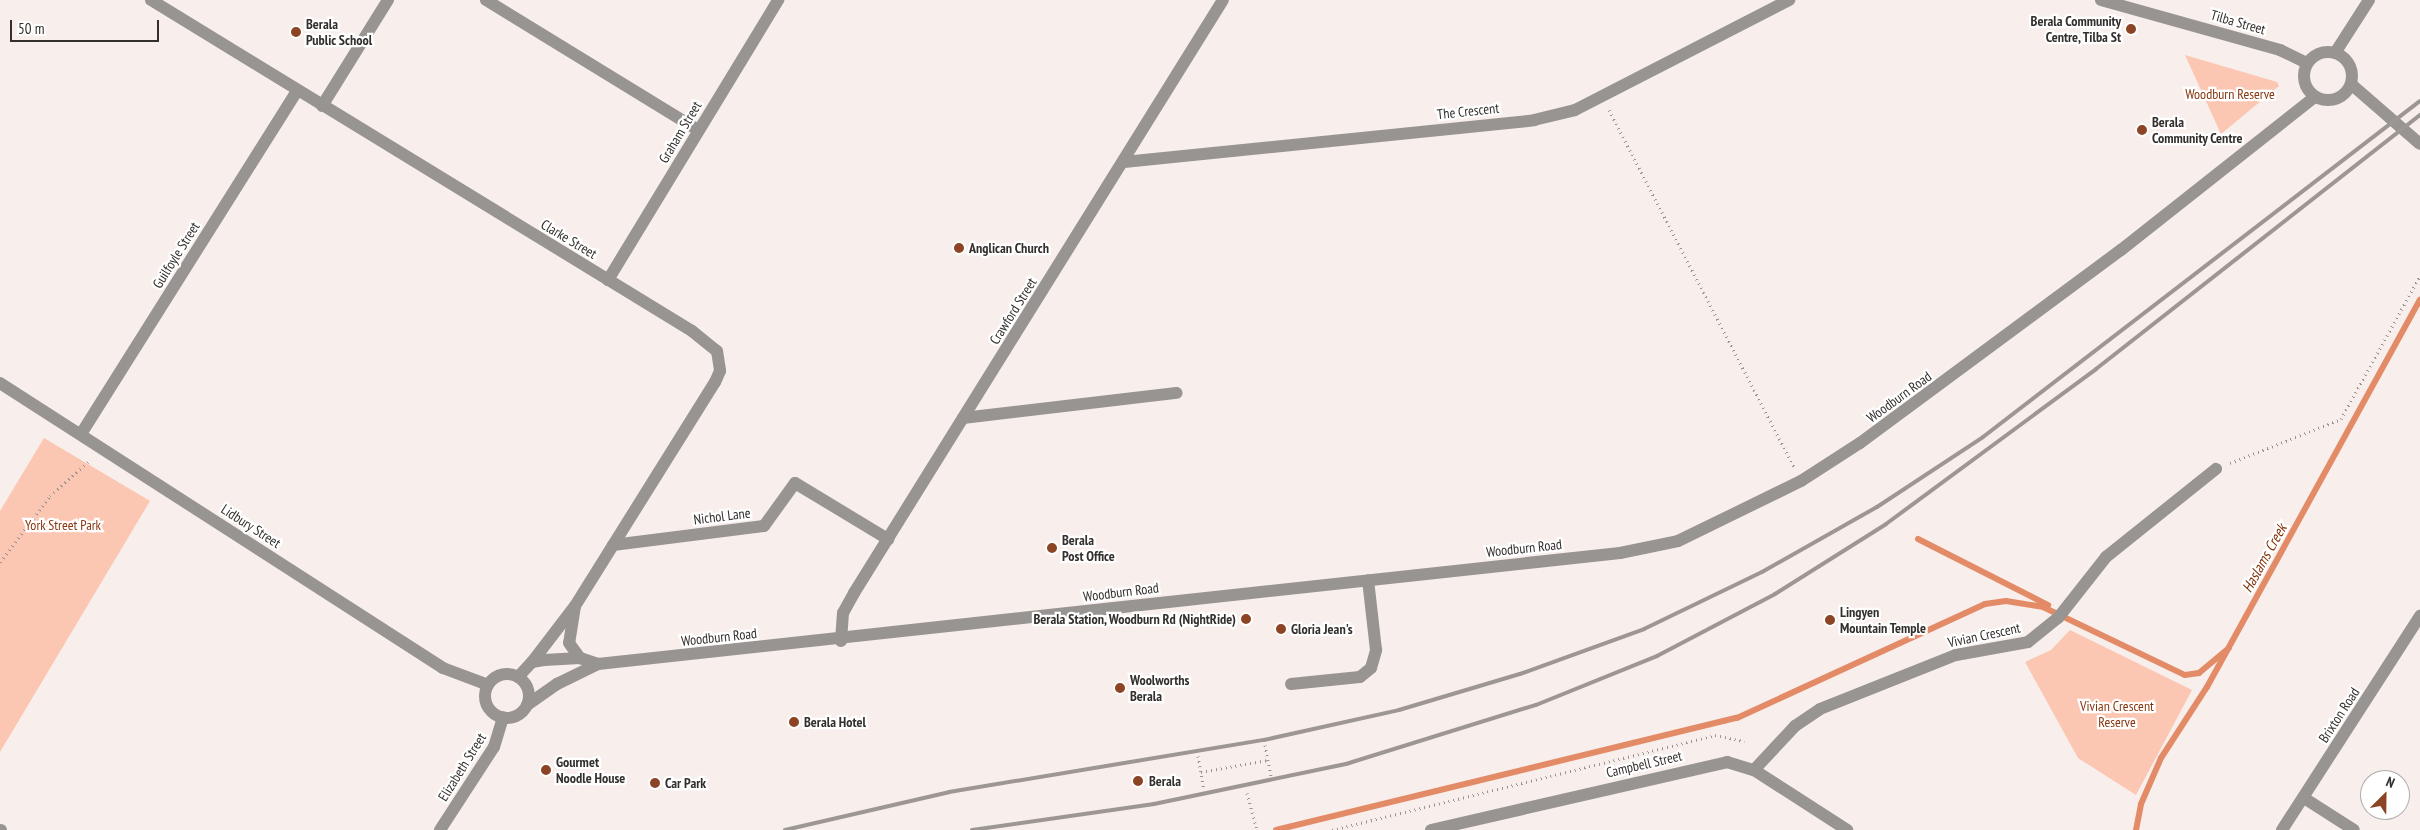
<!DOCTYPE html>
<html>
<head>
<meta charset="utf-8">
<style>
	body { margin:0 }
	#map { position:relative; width:2420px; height:830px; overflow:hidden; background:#f8eeeb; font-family:"PT Sans Narrow",sans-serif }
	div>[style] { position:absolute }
	.green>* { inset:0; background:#fcc7b2 }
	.stream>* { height:6px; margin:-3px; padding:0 3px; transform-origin:3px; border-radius:3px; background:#e38b67 }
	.path>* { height:3px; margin-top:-1.5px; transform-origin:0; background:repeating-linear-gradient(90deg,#9a9491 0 1px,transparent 0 5px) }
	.minor>* { height:12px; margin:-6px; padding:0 6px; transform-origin:6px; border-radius:6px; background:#979492 }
	.minor>.ring { margin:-6px; padding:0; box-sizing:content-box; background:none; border:12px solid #979492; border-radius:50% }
	.rail>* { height:4px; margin:-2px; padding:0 2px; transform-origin:2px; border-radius:2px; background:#9d9794 }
	.dots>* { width:14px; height:14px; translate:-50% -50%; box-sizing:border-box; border:2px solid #fff; border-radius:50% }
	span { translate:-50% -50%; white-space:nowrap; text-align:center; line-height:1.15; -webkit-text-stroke:4.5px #fff; paint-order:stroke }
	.poi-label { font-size:14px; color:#322f2d; font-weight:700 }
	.right { translate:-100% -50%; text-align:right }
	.left { translate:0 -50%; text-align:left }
	.street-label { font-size:14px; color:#322f2d }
	.park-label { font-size:14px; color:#863710 }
	.water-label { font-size:15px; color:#82330a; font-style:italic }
	.north { position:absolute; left:2360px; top:770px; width:50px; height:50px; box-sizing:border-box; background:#fff; border:1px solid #adacab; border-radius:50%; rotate:23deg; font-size:14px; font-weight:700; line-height:20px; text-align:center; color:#322f2d }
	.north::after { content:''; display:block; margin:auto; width:18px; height:22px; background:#8c4424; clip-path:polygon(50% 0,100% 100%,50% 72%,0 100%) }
	.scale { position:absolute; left:10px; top:20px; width:149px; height:22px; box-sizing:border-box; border:2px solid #322f2d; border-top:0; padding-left:6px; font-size:15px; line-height:18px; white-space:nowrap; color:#322f2d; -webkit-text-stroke:4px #fff; paint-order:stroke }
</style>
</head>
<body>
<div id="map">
	<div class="green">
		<div style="clip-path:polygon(2185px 55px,2277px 82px,2279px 86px,2221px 134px)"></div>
		<div style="clip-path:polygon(44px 438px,150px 501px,0 752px,0 511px)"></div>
		<div style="clip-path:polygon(2070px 630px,2192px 690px,2136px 795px,2078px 758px,2025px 662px,2051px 650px)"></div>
	</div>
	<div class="stream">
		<div style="left:1918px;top:539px;width:146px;rotate:26.9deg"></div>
		<div style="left:1276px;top:830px;width:474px;rotate:-13.7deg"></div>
		<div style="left:1737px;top:718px;width:273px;rotate:-24.7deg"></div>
		<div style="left:1985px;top:604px;width:21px;rotate:-8deg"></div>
		<div style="left:2006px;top:601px;width:37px;rotate:9deg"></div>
		<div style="left:2043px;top:607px;width:157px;rotate:25.6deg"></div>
		<div style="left:2185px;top:675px;width:14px;rotate:-8deg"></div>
		<div style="left:2199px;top:673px;width:39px;rotate:-40deg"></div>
		<div style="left:2136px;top:830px;width:26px;rotate:-79deg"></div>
		<div style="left:2141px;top:804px;width:50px;rotate:-66.5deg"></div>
		<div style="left:2161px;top:758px;width:85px;rotate:-57.1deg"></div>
		<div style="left:2207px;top:687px;width:442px;rotate:-61.2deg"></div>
	</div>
	<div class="path">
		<div style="left:1609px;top:110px;width:404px;rotate:62.6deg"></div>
		<div style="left:2230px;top:463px;width:119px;rotate:-21.6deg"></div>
		<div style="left:2341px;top:419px;width:163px;rotate:-61.1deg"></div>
		<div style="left:0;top:562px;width:83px;rotate:-52.9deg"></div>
		<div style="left:50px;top:496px;width:55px;rotate:-42.1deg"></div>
		<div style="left:1265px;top:745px;width:32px;rotate:79deg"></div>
		<div style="left:1198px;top:756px;width:34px;rotate:80deg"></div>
		<div style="left:1201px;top:772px;width:68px;rotate:-10.2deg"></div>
		<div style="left:1247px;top:793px;width:38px;rotate:75deg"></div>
		<div style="left:1332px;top:830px;width:395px;rotate:-13.9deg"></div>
		<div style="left:1715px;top:735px;width:30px;rotate:12deg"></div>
	</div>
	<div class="minor">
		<div style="left:151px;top:0;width:634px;rotate:31.46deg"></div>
		<div style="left:692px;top:331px;width:32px;rotate:39deg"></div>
		<div style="left:717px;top:351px;width:20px;rotate:81deg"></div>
		<div style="left:720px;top:371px;width:12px;rotate:114deg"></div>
		<div style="left:715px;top:382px;width:264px;rotate:122deg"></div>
		<div style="left:575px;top:606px;width:71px;rotate:127.5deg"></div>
		<div style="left:486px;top:0;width:249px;rotate:31.5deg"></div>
		<div style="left:2101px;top:0;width:186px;rotate:15.6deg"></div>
		<div style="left:2280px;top:50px;width:30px;rotate:26deg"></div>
		<div class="ring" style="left:2304px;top:52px;width:36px;height:36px"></div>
		<div style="left:2335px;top:53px;width:63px;rotate:-57.3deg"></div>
		<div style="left:2351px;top:84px;width:91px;rotate:41deg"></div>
		<div style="left:322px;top:106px;width:125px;rotate:-58.1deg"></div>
		<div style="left:1124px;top:162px;width:412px;rotate:-5.8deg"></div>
		<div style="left:1534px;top:120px;width:42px;rotate:-13.7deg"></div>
		<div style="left:1575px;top:110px;width:241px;rotate:-27.2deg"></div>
		<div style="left:608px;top:280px;width:328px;rotate:-58.7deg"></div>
		<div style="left:0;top:383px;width:527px;rotate:32.75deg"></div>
		<div style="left:443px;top:668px;width:48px;rotate:20.7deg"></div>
		<div style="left:963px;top:418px;width:215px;rotate:-6.7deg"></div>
		<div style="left:81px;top:434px;width:405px;rotate:-57.8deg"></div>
		<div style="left:613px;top:545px;width:152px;rotate:-7.2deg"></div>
		<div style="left:764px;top:526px;width:53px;rotate:-54.2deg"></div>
		<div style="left:795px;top:483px;width:109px;rotate:31.1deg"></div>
		<div style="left:575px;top:606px;width:37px;rotate:99deg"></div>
		<div style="left:569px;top:643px;width:19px;rotate:54deg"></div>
		<div style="left:841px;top:641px;width:28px;rotate:-86deg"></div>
		<div style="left:843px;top:613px;width:23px;rotate:-61deg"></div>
		<div style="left:854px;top:593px;width:698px;rotate:-58.11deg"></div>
		<div class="ring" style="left:485px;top:674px;width:32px;height:32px"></div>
		<div style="left:518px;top:677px;width:21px;rotate:-47deg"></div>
		<div style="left:532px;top:662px;width:12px;rotate:-9deg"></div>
		<div style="left:544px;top:660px;width:36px;rotate:-3deg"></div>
		<div style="left:580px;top:658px;width:19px;rotate:18deg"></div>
		<div style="left:1291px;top:684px;width:69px;rotate:-5.8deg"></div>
		<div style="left:1360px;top:677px;width:14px;rotate:-39deg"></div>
		<div style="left:1371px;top:668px;width:19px;rotate:-74deg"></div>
		<div style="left:1376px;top:650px;width:70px;rotate:-96.5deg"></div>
		<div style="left:527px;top:705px;width:37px;rotate:-35deg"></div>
		<div style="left:557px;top:684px;width:46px;rotate:-26deg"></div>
		<div style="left:598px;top:664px;width:1028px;rotate:-6.2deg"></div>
		<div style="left:1620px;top:553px;width:59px;rotate:-11.7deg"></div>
		<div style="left:1678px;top:541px;width:137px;rotate:-26deg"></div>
		<div style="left:1801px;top:481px;width:70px;rotate:-32.8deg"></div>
		<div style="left:1860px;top:443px;width:325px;rotate:-36.5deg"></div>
		<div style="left:2121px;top:250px;width:247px;rotate:-38.3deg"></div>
		<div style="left:1754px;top:770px;width:60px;rotate:-47deg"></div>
		<div style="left:1795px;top:726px;width:30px;rotate:-34deg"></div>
		<div style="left:1820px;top:709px;width:146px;rotate:-21.7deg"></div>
		<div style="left:1956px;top:655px;width:73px;rotate:-10.2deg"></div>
		<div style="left:2028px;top:642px;width:38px;rotate:-39deg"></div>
		<div style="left:2058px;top:618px;width:78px;rotate:-51.8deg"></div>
		<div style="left:2106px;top:557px;width:141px;rotate:-38.7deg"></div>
		<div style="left:2304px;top:798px;width:59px;rotate:32.6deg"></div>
		<div style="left:0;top:830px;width:1px"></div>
		<div style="left:440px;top:830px;width:99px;rotate:-57deg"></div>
		<div style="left:494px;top:747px;width:31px;rotate:-73deg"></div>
		<div style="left:1431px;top:830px;width:304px;rotate:-12.9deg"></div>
		<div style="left:1727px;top:762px;width:28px;rotate:17deg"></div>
		<div style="left:1754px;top:770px;width:111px;rotate:32.8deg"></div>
		<div style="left:2282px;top:830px;width:255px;rotate:-57.2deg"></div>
	</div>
	<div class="rail">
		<div style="left:785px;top:830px;width:168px;rotate:-13deg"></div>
		<div style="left:949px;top:792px;width:319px;rotate:-9.4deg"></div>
		<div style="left:1264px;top:740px;width:138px;rotate:-12.5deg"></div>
		<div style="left:1399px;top:710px;width:126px;rotate:-16.6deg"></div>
		<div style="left:1520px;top:674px;width:132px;rotate:-19.9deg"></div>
		<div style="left:1644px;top:629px;width:131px;rotate:-25.8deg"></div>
		<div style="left:1762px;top:572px;width:132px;rotate:-29.5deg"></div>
		<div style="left:1877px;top:507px;width:127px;rotate:-33.4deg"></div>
		<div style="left:1983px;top:437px;width:551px;rotate:-37.56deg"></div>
		<div style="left:972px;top:830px;width:184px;rotate:-8.1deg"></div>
		<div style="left:1154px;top:804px;width:196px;rotate:-11.8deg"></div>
		<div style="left:1346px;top:764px;width:199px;rotate:-17.3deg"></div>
		<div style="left:1536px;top:705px;width:131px;rotate:-22deg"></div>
		<div style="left:1657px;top:656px;width:133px;rotate:-27.7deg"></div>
		<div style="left:1775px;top:594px;width:131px;rotate:-32.2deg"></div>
		<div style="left:1886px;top:524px;width:261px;rotate:-36.4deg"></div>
		<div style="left:2096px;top:369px;width:412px;rotate:-38.1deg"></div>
	</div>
	<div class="dots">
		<div style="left:2131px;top:29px;background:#8c4424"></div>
		<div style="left:296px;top:32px;background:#8c4424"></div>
		<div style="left:2142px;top:130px;background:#8c4424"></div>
		<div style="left:959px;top:248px;background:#8c4424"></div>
		<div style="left:1052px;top:548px;background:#8c4424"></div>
		<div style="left:1246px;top:619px;background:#8c4424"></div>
		<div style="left:1830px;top:620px;background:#8c4424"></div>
		<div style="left:1281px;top:629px;background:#8c4424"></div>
		<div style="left:1120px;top:688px;background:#8c4424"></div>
		<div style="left:794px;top:722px;background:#8c4424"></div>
		<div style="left:546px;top:770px;background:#8c4424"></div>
		<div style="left:1138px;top:781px;background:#8c4424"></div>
		<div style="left:655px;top:783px;background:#8c4424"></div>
	</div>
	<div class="poi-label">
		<span class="right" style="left:2121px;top:29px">Berala Community<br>Centre, Tilba St</span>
		<span class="left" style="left:306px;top:32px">Berala<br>Public School</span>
		<span class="left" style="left:2152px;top:130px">Berala<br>Community Centre</span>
		<span class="left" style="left:969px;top:248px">Anglican Church</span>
		<span class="left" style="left:1062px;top:548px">Berala<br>Post Office</span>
		<span class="left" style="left:1840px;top:620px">Lingyen<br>Mountain Temple</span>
		<span class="right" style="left:1236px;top:619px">Berala Station, Woodburn Rd (NightRide)</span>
		<span class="left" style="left:1291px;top:629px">Gloria Jean's</span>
		<span class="left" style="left:1130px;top:688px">Woolworths<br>Berala</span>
		<span class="left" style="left:804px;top:722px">Berala Hotel</span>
		<span class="left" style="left:556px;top:770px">Gourmet<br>Noodle House</span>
		<span class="left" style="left:1149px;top:781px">Berala</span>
		<span class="left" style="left:665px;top:783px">Car Park</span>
	</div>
	<div class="street-label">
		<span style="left:2238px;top:22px;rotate:16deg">Tilba Street</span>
		<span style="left:1468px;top:111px;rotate:-6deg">The Crescent</span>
		<span style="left:680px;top:132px;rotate:-59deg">Graham Street</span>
		<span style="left:569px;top:239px;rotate:31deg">Clarke Street</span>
		<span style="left:176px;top:255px;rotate:-58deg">Guilfoyle Street</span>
		<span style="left:1013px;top:311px;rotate:-58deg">Crawford Street</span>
		<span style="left:1899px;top:397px;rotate:-36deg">Woodburn Road</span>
		<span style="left:722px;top:516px;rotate:-7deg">Nichol Lane</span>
		<span style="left:251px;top:526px;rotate:33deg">Lidbury Street</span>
		<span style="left:1524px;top:548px;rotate:-6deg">Woodburn Road</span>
		<span style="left:1121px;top:592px;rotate:-7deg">Woodburn Road</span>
		<span style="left:1984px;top:635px;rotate:-12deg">Vivian Crescent</span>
		<span style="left:719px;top:637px;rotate:-6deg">Woodburn Road</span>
		<span style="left:2339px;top:715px;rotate:-57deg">Brixton Road</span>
		<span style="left:1644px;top:764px;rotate:-13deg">Campbell Street</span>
		<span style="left:462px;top:767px;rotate:-58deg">Elizabeth Street</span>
	</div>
	<div class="park-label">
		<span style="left:2230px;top:94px">Woodburn Reserve</span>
		<span style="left:63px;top:525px">York Street Park</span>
		<span style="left:2117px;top:714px">Vivian Crescent<br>Reserve</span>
	</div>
	<div class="water-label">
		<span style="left:2264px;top:558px;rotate:-61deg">Haslams Creek</span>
	</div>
	<div class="north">N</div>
	<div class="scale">50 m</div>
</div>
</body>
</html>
